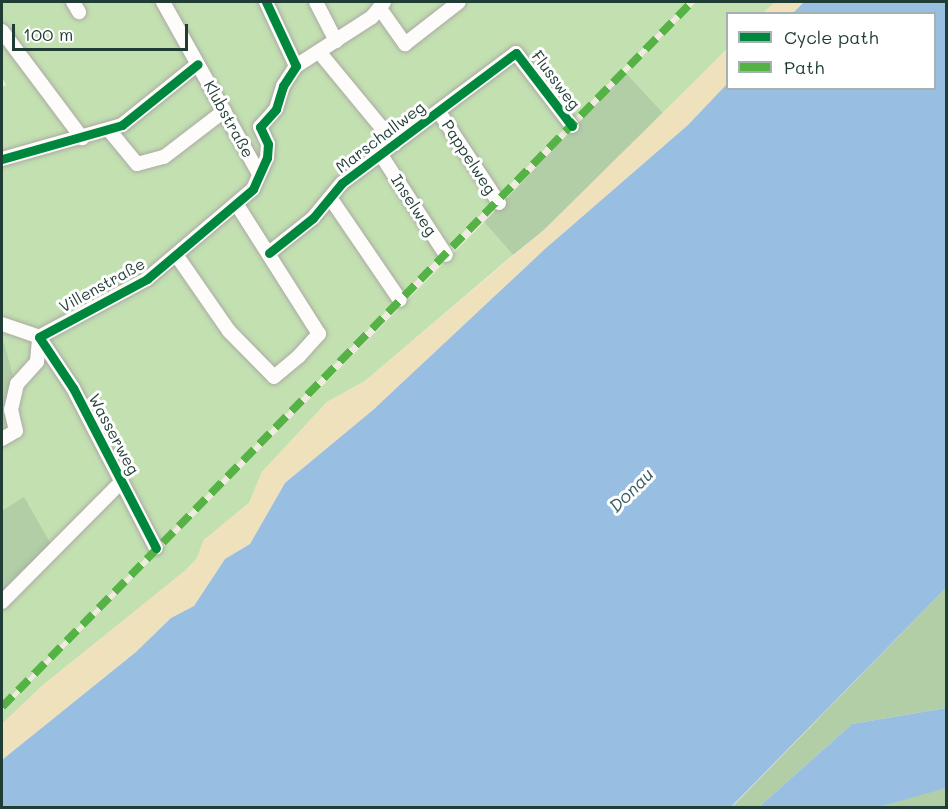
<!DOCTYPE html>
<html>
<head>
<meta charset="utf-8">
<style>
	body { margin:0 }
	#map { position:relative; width:948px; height:809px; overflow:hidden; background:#f0eae0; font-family:Mali,sans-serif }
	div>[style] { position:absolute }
	.green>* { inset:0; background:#c3e0b1 }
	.forest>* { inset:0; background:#b1cea6 }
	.sand>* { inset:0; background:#efe1bc }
	.water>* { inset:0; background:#98bee1 }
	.roads { filter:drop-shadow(0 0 2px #aaaaa3) drop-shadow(0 0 2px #aaaaa3) }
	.street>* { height:14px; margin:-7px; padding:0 7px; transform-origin:7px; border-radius:7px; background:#fdfcfa }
	.quiet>* { height:8px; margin-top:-4px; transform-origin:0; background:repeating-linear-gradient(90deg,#55b346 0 15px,transparent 0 23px) }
	.cycleway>* { height:9px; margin:-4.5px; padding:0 4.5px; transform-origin:4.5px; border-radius:4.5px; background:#00873e }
	span { translate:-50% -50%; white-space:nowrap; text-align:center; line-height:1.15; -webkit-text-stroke:6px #fff; paint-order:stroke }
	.street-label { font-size:16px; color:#1f3d34 }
	.water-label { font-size:18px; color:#385e68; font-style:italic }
	.frame { position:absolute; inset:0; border:3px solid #1f3d34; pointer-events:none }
	.legend { position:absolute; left:726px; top:12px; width:210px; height:78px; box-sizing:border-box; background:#fff; border:2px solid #a5b1ae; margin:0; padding:8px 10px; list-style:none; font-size:18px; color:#1f3d34 }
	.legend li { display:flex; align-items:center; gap:12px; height:30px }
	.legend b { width:30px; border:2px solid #a5b1ae }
	.scale { position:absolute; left:12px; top:24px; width:176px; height:27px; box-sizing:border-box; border:3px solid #1f3d34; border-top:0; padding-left:8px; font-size:18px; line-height:21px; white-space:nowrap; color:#1f3d34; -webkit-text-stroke:4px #fff; paint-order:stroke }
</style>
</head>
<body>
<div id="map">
	<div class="green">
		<div style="clip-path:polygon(2px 2px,688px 2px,2px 705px,2px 87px,6px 85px,2px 77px)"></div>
		<div style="clip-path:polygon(696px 2px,775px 2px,763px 13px,728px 14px,727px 49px,663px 113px,626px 73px)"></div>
		<div style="clip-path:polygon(484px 222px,513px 255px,365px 381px,327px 402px,262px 472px,249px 503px,204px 540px,197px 558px,186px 570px,43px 685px,2px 724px,2px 711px)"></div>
	</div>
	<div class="forest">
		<div style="clip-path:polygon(626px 73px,663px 113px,544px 230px,513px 255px,484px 222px)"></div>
		<div style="clip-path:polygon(2px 336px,14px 379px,6px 409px,10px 429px,2px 434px)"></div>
		<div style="clip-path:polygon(24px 497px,52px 546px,2px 596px,2px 511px)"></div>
		<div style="clip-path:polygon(946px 588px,946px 708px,852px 724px,759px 807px,731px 808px)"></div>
		<div style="clip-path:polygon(946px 788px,946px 807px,878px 808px,895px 800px)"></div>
	</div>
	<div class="sand">
		<div style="clip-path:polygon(775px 2px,804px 2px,793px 13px,763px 13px)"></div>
		<div style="clip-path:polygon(727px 49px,727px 84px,688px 125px,545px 249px,373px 410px,285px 483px,250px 544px,225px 559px,194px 606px,171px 618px,136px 652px,2px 760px,2px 724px,43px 685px,186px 570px,197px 558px,204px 540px,249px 503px,262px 472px,327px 402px,365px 381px,544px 230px)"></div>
	</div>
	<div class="water">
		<div style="clip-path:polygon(804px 2px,946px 2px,946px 588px,731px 807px,2px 807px,2px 760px,136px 652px,171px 618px,194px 606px,225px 559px,250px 544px,285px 483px,373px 410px,545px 249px,688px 125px,727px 84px,728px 88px,934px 88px,934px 14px,793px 13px)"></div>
		<div style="clip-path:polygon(946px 708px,946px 788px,878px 807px,759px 807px,852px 724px)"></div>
	</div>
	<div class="roads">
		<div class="street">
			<div style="left:73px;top:2px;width:12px;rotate:59deg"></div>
			<div style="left:163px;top:2px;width:197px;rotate:60.8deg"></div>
			<div style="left:316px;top:2px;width:44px;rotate:62.9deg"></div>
			<div style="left:381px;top:10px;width:42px;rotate:54.8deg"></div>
			<div style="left:405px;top:44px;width:68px;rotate:-37.9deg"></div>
			<div style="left:2px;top:31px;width:134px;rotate:53.2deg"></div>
			<div style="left:320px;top:53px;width:118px;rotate:50.5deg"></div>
			<div style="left:296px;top:66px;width:90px;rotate:-32.8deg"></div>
			<div style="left:372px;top:17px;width:19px;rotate:-51deg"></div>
			<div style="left:439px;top:112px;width:109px;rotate:56.6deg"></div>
			<div style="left:109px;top:130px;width:44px;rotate:50.5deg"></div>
			<div style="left:137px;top:164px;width:28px;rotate:-15deg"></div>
			<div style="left:164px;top:157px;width:76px;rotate:-37.5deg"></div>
			<div style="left:381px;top:155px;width:119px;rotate:57deg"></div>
			<div style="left:2px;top:159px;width:125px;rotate:-15.8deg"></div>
			<div style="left:122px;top:125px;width:97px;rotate:-38.8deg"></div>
			<div style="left:331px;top:199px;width:122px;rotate:55.7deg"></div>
			<div style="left:269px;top:253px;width:56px;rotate:-38.5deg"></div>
			<div style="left:313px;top:218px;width:45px;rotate:-50.4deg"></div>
			<div style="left:342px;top:183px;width:217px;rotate:-36.8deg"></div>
			<div style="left:516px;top:53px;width:92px;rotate:52.5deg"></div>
			<div style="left:177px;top:256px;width:91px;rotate:55.3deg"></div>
			<div style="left:229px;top:331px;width:64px;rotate:45.6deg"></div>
			<div style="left:274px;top:377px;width:33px;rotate:-40deg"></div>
			<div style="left:299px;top:356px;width:30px;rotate:-48deg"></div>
			<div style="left:319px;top:334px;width:153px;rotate:-122.4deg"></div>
			<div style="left:2px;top:324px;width:39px;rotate:19deg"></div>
			<div style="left:39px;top:337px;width:123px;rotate:-28.2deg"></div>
			<div style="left:147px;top:279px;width:139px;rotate:-40.3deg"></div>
			<div style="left:253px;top:189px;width:34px;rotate:-66deg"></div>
			<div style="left:267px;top:158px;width:14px;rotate:-86deg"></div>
			<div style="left:268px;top:144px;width:19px;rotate:-115deg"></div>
			<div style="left:260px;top:127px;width:24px;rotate:-48deg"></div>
			<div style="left:276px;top:109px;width:24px;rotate:-73deg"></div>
			<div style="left:283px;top:86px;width:24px;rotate:-57deg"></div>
			<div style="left:296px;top:66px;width:71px;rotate:-115.1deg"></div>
			<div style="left:39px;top:337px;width:61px;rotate:56.3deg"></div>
			<div style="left:73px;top:388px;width:180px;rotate:62.6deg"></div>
			<div style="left:2px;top:439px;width:16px;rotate:-30deg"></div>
			<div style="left:16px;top:431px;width:22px;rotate:-103deg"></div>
			<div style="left:11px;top:410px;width:27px;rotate:-77deg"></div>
			<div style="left:17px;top:384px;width:30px;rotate:-48deg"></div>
			<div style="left:37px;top:362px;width:25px;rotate:-85deg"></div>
			<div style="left:2px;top:602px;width:170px;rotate:-45.2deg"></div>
		</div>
	</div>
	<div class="quiet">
		<div style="left:2px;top:707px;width:986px;rotate:-45.62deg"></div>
	</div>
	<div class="cycleway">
		<div style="left:2px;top:159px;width:125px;rotate:-15.8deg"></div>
		<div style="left:122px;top:125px;width:97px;rotate:-38.8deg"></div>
		<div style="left:269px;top:253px;width:56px;rotate:-38.5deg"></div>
		<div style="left:313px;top:218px;width:45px;rotate:-50.4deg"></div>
		<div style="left:342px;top:183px;width:217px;rotate:-36.8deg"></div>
		<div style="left:516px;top:53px;width:92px;rotate:52.5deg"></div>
		<div style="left:156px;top:548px;width:180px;rotate:-117.4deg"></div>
		<div style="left:73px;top:388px;width:61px;rotate:-123.7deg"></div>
		<div style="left:39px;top:337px;width:123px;rotate:-28.2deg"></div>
		<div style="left:147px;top:279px;width:139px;rotate:-40.3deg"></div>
		<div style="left:253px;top:189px;width:34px;rotate:-66deg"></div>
		<div style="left:267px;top:158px;width:14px;rotate:-86deg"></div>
		<div style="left:268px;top:144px;width:19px;rotate:-115deg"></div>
		<div style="left:260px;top:127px;width:24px;rotate:-48deg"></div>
		<div style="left:276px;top:109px;width:24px;rotate:-73deg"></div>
		<div style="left:283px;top:86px;width:24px;rotate:-57deg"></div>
		<div style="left:296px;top:66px;width:71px;rotate:-115.1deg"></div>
	</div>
	<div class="street-label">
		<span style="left:556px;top:80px;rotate:53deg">Flussweg</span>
		<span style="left:229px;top:119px;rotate:61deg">Klubstraße</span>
		<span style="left:380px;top:137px;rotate:-37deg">Marschallweg</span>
		<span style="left:469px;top:157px;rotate:57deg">Pappelweg</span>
		<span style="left:414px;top:205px;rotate:57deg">Inselweg</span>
		<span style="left:102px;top:285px;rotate:-29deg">Villenstraße</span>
		<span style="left:114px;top:434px;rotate:62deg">Wasserweg</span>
	</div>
	<div class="water-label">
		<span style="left:631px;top:490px;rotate:-45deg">Donau</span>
	</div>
	<div class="frame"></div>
	<ul class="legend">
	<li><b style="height:8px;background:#00873e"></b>Cycle path</li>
	<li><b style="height:8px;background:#55b346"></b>Path</li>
	</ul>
	<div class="scale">100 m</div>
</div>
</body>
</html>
